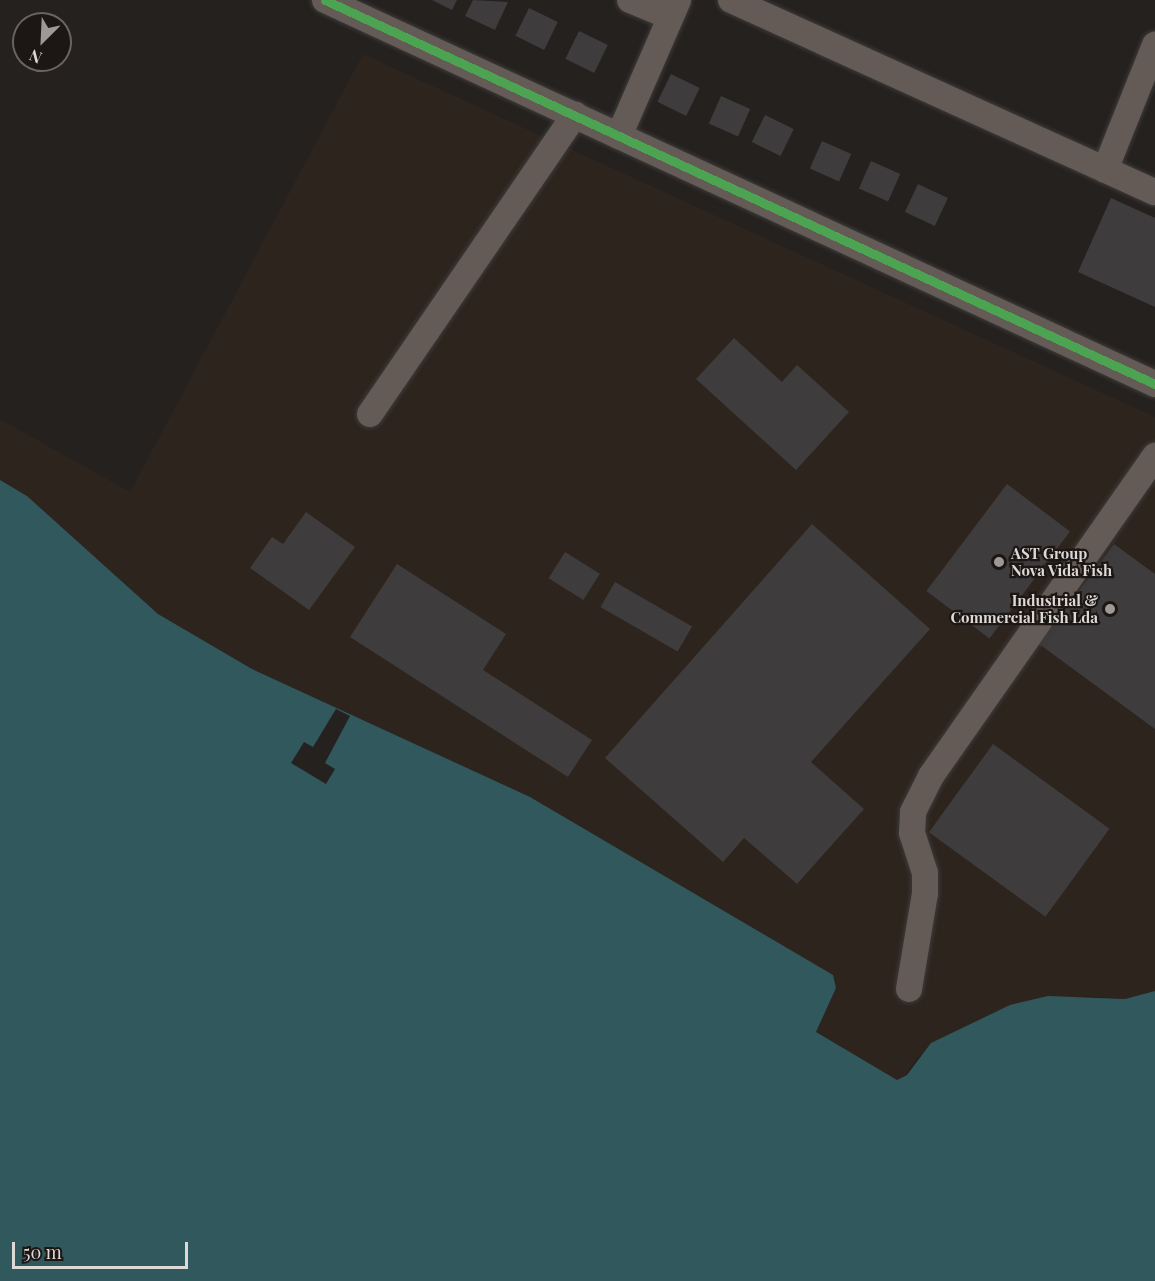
<!DOCTYPE html>
<html>
<head>
<meta charset="utf-8">
<style>
	body { margin:0 }
	#map { position:relative; width:1155px; height:1281px; overflow:hidden; background:#24211f; font-family:"Playfair Display",serif }
	div>[style] { position:absolute }
	.built>* { inset:0; background:#2e241e }
	.water>* { inset:0; background:#31585c }
	.pier>* { inset:0; background:#24211f }
	.building>* { inset:0; background:#3e3c3d; transform-origin:0 0 }
	.roads { filter:drop-shadow(0 0 2px #3d3b3a) drop-shadow(0 0 2px #3d3b3a) }
	.minor>* { height:26px; margin:-13px; padding:0 13px; transform-origin:13px; border-radius:13px; background:#655b56 }
	.cycleway>* { height:9px; margin:-4.5px; padding:0 4.5px; transform-origin:4.5px; border-radius:4.5px; background:#4ca352 }
	.dots>* { width:16px; height:16px; translate:-50% -50%; box-sizing:border-box; border:3px solid #1c1614; border-radius:50% }
	span { translate:-50% -50%; white-space:nowrap; text-align:center; line-height:1.15; -webkit-text-stroke:4.5px #1c1614; paint-order:stroke }
	.poi-label { font-size:15px; color:#ddd9d7; font-weight:700 }
	.left { translate:0 -50%; text-align:left }
	.right { translate:-100% -50%; text-align:right }
	.north { position:absolute; left:12px; top:12px; width:60px; height:60px; box-sizing:border-box; background:#1c1614; border:2px solid #696462; border-radius:50%; rotate:204deg; font-size:16px; font-weight:700; line-height:24px; text-align:center; color:#ddd9d7 }
	.north::after { content:''; display:block; margin:auto; width:21px; height:27px; background:#9c9997; clip-path:polygon(50% 0,100% 100%,50% 72%,0 100%) }
	.scale { position:absolute; left:12px; top:1242px; width:176px; height:27px; box-sizing:border-box; border:3px solid #ddd9d7; border-top:0; padding-left:8px; font-size:18px; line-height:21px; white-space:nowrap; color:#ddd9d7; -webkit-text-stroke:4px #1c1614; paint-order:stroke }
</style>
</head>
<body>
<div id="map">
	<div class="built">
		<div style="clip-path:polygon(363px 54px,1155px 417px,1155px 991px,1125px 999px,1085px 996px,917px 1057px,906px 1075px,897px 1080px,816px 1032px,836px 988px,832px 975px,530px 797px,252px 669px,158px 614px,27px 496px,0 480px,0 419px,130px 492px)"></div>
	</div>
	<div class="water">
		<div style="clip-path:polygon(0 480px,27px 496px,158px 614px,252px 669px,530px 797px,833px 975px,836px 988px,816px 1032px,897px 1080px,907px 1075px,931px 1043px,1010px 1005px,1048px 996px,1125px 999px,1155px 991px,1155px 1281px,0 1281px)"></div>
	</div>
	<div class="pier">
		<div style="clip-path:polygon(336px 709px,350px 716px,325px 763px,335px 769px,326px 784px,291px 763px,304px 742px,313px 747px)"></div>
	</div>
	<div class="building">
		<div style="clip-path:polygon(432px 0,457px 0,452px 10px)"></div>
		<div style="clip-path:polygon(473px 0,508px 2px,495px 30px,465px 16px)"></div>
		<div style="left:529px;top:8px;width:32px;height:31px;rotate:26deg"></div>
		<div style="left:579px;top:31px;width:32px;height:31px;rotate:26deg"></div>
		<div style="left:671px;top:74px;width:32px;height:31px;rotate:26deg"></div>
		<div style="left:721px;top:96px;width:32px;height:30px;rotate:24deg"></div>
		<div style="left:765px;top:115px;width:32px;height:30px;rotate:26deg"></div>
		<div style="left:822px;top:141px;width:32px;height:30px;rotate:24deg"></div>
		<div style="left:871px;top:161px;width:32px;height:30px;rotate:24deg"></div>
		<div style="left:918px;top:184px;width:33px;height:31px;rotate:25deg"></div>
		<div style="clip-path:polygon(1111px 198px,1155px 218px,1155px 307px,1078px 272px)"></div>
		<div style="clip-path:polygon(734px 338px,782px 382px,797px 365px,849px 412px,796px 470px,696px 379px)"></div>
		<div style="left:1007px;top:484px;width:79px;height:134px;rotate:37deg"></div>
		<div style="clip-path:polygon(306px 512px,355px 547px,309px 610px,250px 568px,272px 537px,283px 544px)"></div>
		<div style="clip-path:polygon(812px 524px,930px 629px,811px 762px,864px 809px,797px 884px,744px 838px,723px 862px,605px 758px)"></div>
		<div style="clip-path:polygon(1114px 544px,1155px 574px,1155px 729px,1039px 644px)"></div>
		<div style="left:565px;top:552px;width:41px;height:31px;rotate:32deg"></div>
		<div style="clip-path:polygon(397px 564px,506px 634px,483px 670px,592px 740px,568px 777px,350px 637px)"></div>
		<div style="left:615px;top:582px;width:89px;height:29px;rotate:30deg"></div>
		<div style="left:993px;top:744px;width:144px;height:109px;rotate:36deg"></div>
	</div>
	<div class="roads">
		<div class="minor">
			<div style="left:325px;top:0;width:915px;rotate:24.83deg"></div>
			<div style="left:630px;top:0;width:44px;rotate:22.5deg"></div>
			<div style="left:731px;top:0;width:465px;rotate:24.4deg"></div>
			<div style="left:619px;top:136px;width:148px;rotate:-66.5deg"></div>
			<div style="left:1105px;top:170px;width:135px;rotate:-68.2deg"></div>
			<div style="left:370px;top:414px;width:363px;rotate:-55.6deg"></div>
			<div style="left:909px;top:989px;width:97px;rotate:-80.5deg"></div>
			<div style="left:925px;top:893px;width:20px;rotate:-90deg"></div>
			<div style="left:925px;top:873px;width:42px;rotate:-108deg"></div>
			<div style="left:912px;top:833px;width:21px;rotate:-87deg"></div>
			<div style="left:913px;top:812px;width:40px;rotate:-63.4deg"></div>
			<div style="left:931px;top:776px;width:391px;rotate:-55deg"></div>
		</div>
	</div>
	<div class="cycleway">
		<div style="left:325px;top:0;width:915px;rotate:24.83deg"></div>
	</div>
	<div class="dots">
		<div style="left:999px;top:562px;background:#9c9997"></div>
		<div style="left:1110px;top:609px;background:#9c9997"></div>
	</div>
	<div class="poi-label">
		<span class="left" style="left:1011px;top:562px">AST Group<br>Nova Vida Fish</span>
		<span class="right" style="left:1098px;top:609px">Industrial &amp;<br>Commercial Fish Lda</span>
	</div>
	<div class="north">N</div>
	<div class="scale">50 m</div>
</div>
</body>
</html>
